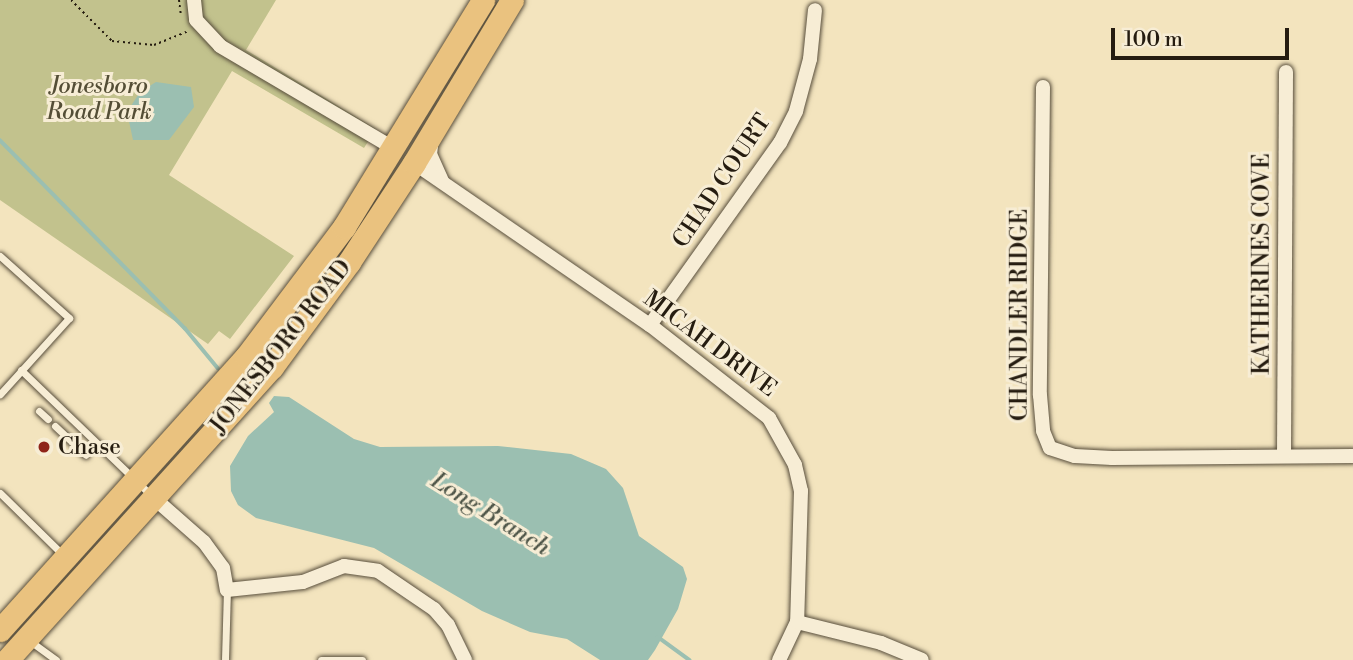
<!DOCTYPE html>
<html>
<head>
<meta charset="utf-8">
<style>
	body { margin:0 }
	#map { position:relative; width:1353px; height:660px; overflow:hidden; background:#f3e4be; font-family:"Libre Bodoni",serif }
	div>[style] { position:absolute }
	.green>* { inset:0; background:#c2c28d }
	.water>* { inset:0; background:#9bbfb1 }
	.stream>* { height:3.5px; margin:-1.75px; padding:0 1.75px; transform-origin:1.75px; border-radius:1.75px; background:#9bbfb1 }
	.path>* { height:2px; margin-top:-1px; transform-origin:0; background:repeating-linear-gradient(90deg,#251c10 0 2px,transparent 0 5.5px) }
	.roads { filter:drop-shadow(0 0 2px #584e3c) drop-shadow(0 0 2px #584e3c) }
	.lane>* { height:7px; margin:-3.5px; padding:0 3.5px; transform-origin:3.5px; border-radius:3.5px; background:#f7edd5 }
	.street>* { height:14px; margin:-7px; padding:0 7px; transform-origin:7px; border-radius:7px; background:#f7edd5 }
	.primary>* { height:23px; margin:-11.5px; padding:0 11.5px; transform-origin:11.5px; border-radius:11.5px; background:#eac27f }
	.dots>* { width:19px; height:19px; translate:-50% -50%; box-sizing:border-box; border:4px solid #f7edd5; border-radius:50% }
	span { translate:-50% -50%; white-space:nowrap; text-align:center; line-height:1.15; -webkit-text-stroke:6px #f7edd5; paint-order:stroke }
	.park-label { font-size:23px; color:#544e36; font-style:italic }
	.street-label { font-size:23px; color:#251c10 }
	.poi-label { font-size:23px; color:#251c10 }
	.left { translate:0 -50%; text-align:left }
	.water-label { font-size:24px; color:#4e5548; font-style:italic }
	.scale { position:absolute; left:1111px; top:28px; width:178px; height:32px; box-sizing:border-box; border:4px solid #251c10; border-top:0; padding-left:9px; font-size:21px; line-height:24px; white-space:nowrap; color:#251c10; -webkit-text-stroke:5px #f7edd5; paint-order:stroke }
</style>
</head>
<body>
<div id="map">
	<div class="green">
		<div style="clip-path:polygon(0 0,276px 0,246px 50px,376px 129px,364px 148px,232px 71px,169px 175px,294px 256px,230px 339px,219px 331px,208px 344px,0 200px)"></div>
	</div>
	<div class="water">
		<div style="clip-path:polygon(156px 82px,191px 87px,194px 107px,169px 140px,133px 140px,127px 112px,140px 92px)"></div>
		<div style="clip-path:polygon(274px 396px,289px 397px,354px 439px,380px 447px,498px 446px,571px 454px,606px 469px,623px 488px,639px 536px,683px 567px,687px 579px,678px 609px,655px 650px,648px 660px,600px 660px,567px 639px,530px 632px,482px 611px,374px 548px,256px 518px,238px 505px,231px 491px,230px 466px,248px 436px,274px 412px,269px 403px)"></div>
	</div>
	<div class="stream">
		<div style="left:0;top:140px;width:264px;rotate:45.5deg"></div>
		<div style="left:185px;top:328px;width:52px;rotate:50.5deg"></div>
		<div style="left:658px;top:637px;width:39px;rotate:36deg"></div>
	</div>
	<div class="path">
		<div style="left:71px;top:0;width:58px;rotate:45deg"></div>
		<div style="left:112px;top:41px;width:42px;rotate:5.4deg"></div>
		<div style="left:154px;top:45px;width:37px;rotate:-22deg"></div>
		<div style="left:179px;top:0;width:16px;rotate:83deg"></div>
	</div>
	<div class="roads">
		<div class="lane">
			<div style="left:0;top:256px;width:93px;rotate:41.9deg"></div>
			<div style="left:69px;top:318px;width:103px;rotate:132.2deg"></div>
			<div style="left:21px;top:370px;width:182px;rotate:43.9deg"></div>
			<div style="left:39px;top:411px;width:12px;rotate:42deg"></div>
			<div style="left:55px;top:426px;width:42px;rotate:43.1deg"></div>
			<div style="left:0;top:493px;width:87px;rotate:44.5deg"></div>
			<div style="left:30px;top:641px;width:32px;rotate:36deg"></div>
			<div style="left:225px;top:660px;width:70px;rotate:-88.4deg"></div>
			<div style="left:321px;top:660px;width:41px"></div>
		</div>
		<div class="street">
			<div style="left:194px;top:0;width:20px;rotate:84deg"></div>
			<div style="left:196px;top:20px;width:35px;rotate:47deg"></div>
			<div style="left:220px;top:46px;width:201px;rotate:30.5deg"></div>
			<div style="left:1043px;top:87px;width:308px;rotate:90.6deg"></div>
			<div style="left:1040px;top:395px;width:36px;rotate:85deg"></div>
			<div style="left:1043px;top:431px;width:18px;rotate:68deg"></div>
			<div style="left:1050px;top:448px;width:26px;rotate:18deg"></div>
			<div style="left:1075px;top:456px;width:37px;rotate:3deg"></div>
			<div style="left:1112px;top:458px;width:241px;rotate:-0.5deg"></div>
			<div style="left:432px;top:138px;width:16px;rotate:97deg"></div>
			<div style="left:430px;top:154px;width:30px;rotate:66deg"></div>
			<div style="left:414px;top:163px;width:286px;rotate:34.5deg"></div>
			<div style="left:650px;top:325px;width:151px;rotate:38deg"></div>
			<div style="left:769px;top:418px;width:54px;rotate:61deg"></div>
			<div style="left:795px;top:465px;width:27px;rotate:77deg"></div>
			<div style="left:801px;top:491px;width:131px;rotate:91.7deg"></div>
			<div style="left:797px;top:622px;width:42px;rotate:115.3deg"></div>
			<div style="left:650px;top:325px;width:224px;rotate:-54.5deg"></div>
			<div style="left:780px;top:143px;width:36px;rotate:-63deg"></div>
			<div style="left:796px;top:111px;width:54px;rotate:-74.9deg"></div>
			<div style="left:810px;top:59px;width:49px;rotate:-84.2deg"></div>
			<div style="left:1284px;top:455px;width:383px;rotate:-89.7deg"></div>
			<div style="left:155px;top:499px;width:65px;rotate:41.3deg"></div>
			<div style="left:204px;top:542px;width:32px;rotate:54deg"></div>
			<div style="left:223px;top:568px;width:22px;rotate:80deg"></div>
			<div style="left:227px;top:590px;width:76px;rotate:-6deg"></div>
			<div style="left:303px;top:582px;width:44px;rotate:-21.3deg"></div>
			<div style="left:344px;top:566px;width:34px;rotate:8deg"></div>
			<div style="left:378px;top:571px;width:68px;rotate:34.2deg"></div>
			<div style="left:434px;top:609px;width:21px;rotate:49deg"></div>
			<div style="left:448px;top:625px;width:39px;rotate:64deg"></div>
			<div style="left:797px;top:622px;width:87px;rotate:14deg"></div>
			<div style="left:881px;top:643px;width:44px;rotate:22.5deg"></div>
		</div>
		<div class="primary">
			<div style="left:0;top:630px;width:367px;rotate:-48deg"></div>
			<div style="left:246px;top:357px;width:163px;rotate:-53deg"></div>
			<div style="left:344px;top:227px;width:266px;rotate:-58.5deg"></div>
			<div style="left:7px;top:660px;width:395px;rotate:-47.9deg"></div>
			<div style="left:272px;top:367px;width:130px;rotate:-53.7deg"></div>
			<div style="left:349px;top:262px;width:118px;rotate:-56.7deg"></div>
			<div style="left:414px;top:163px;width:190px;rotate:-59deg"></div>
		</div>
	</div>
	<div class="dots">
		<div style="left:44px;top:447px;background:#8f2418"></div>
	</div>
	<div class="park-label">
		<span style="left:99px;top:99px">Jonesboro<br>Road Park</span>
	</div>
	<div class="street-label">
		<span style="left:722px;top:181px;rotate:-56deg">CHAD COURT</span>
		<span style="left:1262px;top:264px;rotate:-90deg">KATHERINES COVE</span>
		<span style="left:1020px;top:315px;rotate:-90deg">CHANDLER RIDGE</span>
		<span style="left:710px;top:344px;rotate:37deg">MICAH DRIVE</span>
		<span style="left:281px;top:347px;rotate:-52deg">JONESBORO ROAD</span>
	</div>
	<div class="poi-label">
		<span class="left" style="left:58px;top:447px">Chase</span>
	</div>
	<div class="water-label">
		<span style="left:490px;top:515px;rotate:32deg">Long Branch</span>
	</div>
	<div class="scale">100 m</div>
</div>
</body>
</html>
